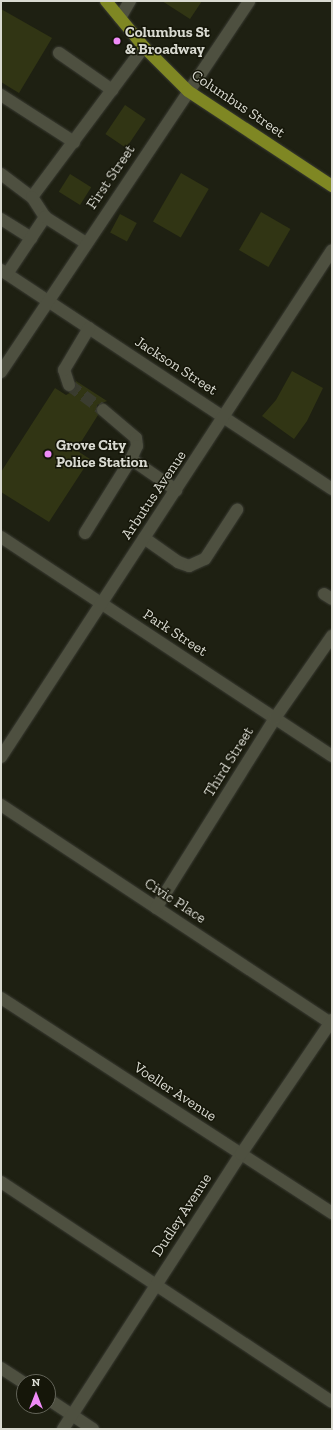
<!DOCTYPE html>
<html>
<head>
<meta charset="utf-8">
<style>
	body { margin:0 }
	#map { position:relative; width:333px; height:1430px; overflow:hidden; background:#1e2012; font-family:"Zilla Slab",serif }
	div>[style] { position:absolute }
	.building>* { inset:0; background:#313514; transform-origin:0 0 }
	.minor-tunnel>* { height:12px; margin-top:-6px; transform-origin:0; background:repeating-linear-gradient(90deg,#3a3c2f 0 12px,transparent 0 18px) }
	.roads { filter:drop-shadow(0 0 1px #3a3b33) drop-shadow(0 0 1px #3a3b33) }
	.minor>* { height:12px; margin:-6px; padding:0 6px; transform-origin:6px; border-radius:6px; background:#4e5040 }
	.major>* { height:12px; margin:-6px; padding:0 6px; transform-origin:6px; border-radius:6px; background:#7f8723 }
	.dots>* { width:11px; height:11px; translate:-50% -50%; box-sizing:border-box; border:2px solid #151609; border-radius:50% }
	span { translate:-50% -50%; white-space:nowrap; text-align:center; line-height:1.15; -webkit-text-stroke:3px #151609; paint-order:stroke }
	.poi-label { font-size:15px; color:#d9dad1; font-weight:700 }
	.left { translate:0 -50%; text-align:left }
	.street-label { font-size:15px; color:#d9dad1 }
	.frame { position:absolute; inset:0; border:2px solid #d9dad1; pointer-events:none }
	.north { position:absolute; left:16px; top:1374px; width:40px; height:40px; box-sizing:border-box; background:#151609; border:1px solid #636459; border-radius:50%; rotate:0deg; font-size:11px; font-weight:700; line-height:16px; text-align:center; color:#d9dad1 }
	.north::after { content:''; display:block; margin:auto; width:14px; height:18px; background:#ef8bf7; clip-path:polygon(50% 0,100% 100%,50% 72%,0 100%) }
</style>
</head>
<body>
<div id="map">
	<div class="building">
		<div style="clip-path:polygon(162px 1px,202px 1px,190px 19px)"></div>
		<div style="clip-path:polygon(1px 9px,52px 38px,19px 93px,1px 82px)"></div>
		<div style="left:125px;top:105px;width:25px;height:35px;rotate:34deg"></div>
		<div style="left:181px;top:173px;width:32px;height:56px;rotate:30deg"></div>
		<div style="left:70px;top:174px;width:25px;height:21px;rotate:32deg"></div>
		<div style="left:261px;top:212px;width:34px;height:44px;rotate:30deg"></div>
		<div style="left:120px;top:214px;width:19px;height:21px;rotate:28deg"></div>
		<div style="clip-path:polygon(292px 371px,323px 388px,307px 421px,294px 439px,262px 416px,276px 400px)"></div>
		<div style="clip-path:polygon(76px 381px,107px 401px,97px 405px,98px 415px,76px 450px,90px 459px,49px 522px,1px 492px,1px 472px,55px 388px,66px 395px,75px 390px)"></div>
	</div>
	<div class="minor-tunnel">
		<div style="left:69px;top:385px;width:42px;rotate:36.3deg"></div>
	</div>
	<div class="roads">
		<div class="minor">
			<div style="left:120px;top:18px;width:20px;rotate:-60deg"></div>
			<div style="left:59px;top:53px;width:65px;rotate:34.9deg"></div>
			<div style="left:1px;top:95px;width:87px;rotate:32.8deg"></div>
			<div style="left:1px;top:174px;width:39px;rotate:37deg"></div>
			<div style="left:32px;top:197px;width:187px;rotate:-53.3deg"></div>
			<div style="left:32px;top:197px;width:24px;rotate:57deg"></div>
			<div style="left:1px;top:219px;width:36px;rotate:32deg"></div>
			<div style="left:1px;top:270px;width:397px;rotate:33.5deg"></div>
			<div style="left:7px;top:274px;width:69px;rotate:-56.3deg"></div>
			<div style="left:45px;top:217px;width:49px;rotate:32.4deg"></div>
			<div style="left:1px;top:372px;width:446px;rotate:-56.2deg"></div>
			<div style="left:69px;top:385px;width:16px;rotate:-108deg"></div>
			<div style="left:64px;top:370px;width:49px;rotate:-59.2deg"></div>
			<div style="left:103px;top:410px;width:43px;rotate:40.3deg"></div>
			<div style="left:136px;top:438px;width:8px;rotate:83deg"></div>
			<div style="left:137px;top:446px;width:14px;rotate:115deg"></div>
			<div style="left:85px;top:533px;width:87px;rotate:-58.1deg"></div>
			<div style="left:131px;top:459px;width:55px;rotate:34.6deg"></div>
			<div style="left:1px;top:537px;width:397px;rotate:33.5deg"></div>
			<div style="left:144px;top:538px;width:42px;rotate:35.2deg"></div>
			<div style="left:178px;top:562px;width:12px;rotate:20deg"></div>
			<div style="left:189px;top:566px;width:17px;rotate:-24deg"></div>
			<div style="left:205px;top:559px;width:59px;rotate:-56.9deg"></div>
			<div style="left:324px;top:594px;width:9px;rotate:32deg"></div>
			<div style="left:1px;top:757px;width:605px;rotate:-56.86deg"></div>
			<div style="left:1px;top:805px;width:397px;rotate:33.5deg"></div>
			<div style="left:156px;top:908px;width:224px;rotate:-57.9deg"></div>
			<div style="left:275px;top:718px;width:100px;rotate:-55.2deg"></div>
			<div style="left:1px;top:998px;width:395px;rotate:33deg"></div>
			<div style="left:1px;top:1182px;width:397px;rotate:33.6deg"></div>
			<div style="left:1px;top:1368px;width:27px;rotate:33deg"></div>
			<div style="left:48px;top:1399px;width:54px;rotate:33.7deg"></div>
			<div style="left:63px;top:1429px;width:328px;rotate:-57.1deg"></div>
			<div style="left:241px;top:1154px;width:162px;rotate:-55.8deg"></div>
		</div>
		<div class="major">
			<div style="left:106px;top:1px;width:60px;rotate:50.4deg"></div>
			<div style="left:144px;top:47px;width:62px;rotate:45deg"></div>
			<div style="left:188px;top:91px;width:173px;rotate:33.4deg"></div>
		</div>
	</div>
	<div class="dots">
		<div style="left:117px;top:41px;background:#ef8bf7"></div>
		<div style="left:48px;top:454px;background:#ef8bf7"></div>
	</div>
	<div class="poi-label">
		<span class="left" style="left:125px;top:41px">Columbus St<br>&amp; Broadway</span>
		<span class="left" style="left:56px;top:454px">Grove City<br>Police Station</span>
	</div>
	<div class="street-label">
		<span style="left:238px;top:104px;rotate:34deg">Columbus Street</span>
		<span style="left:111px;top:177px;rotate:-56deg">First Street</span>
		<span style="left:176px;top:366px;rotate:33deg">Jackson Street</span>
		<span style="left:154px;top:495px;rotate:-56deg">Arbutus Avenue</span>
		<span style="left:175px;top:633px;rotate:33deg">Park Street</span>
		<span style="left:229px;top:762px;rotate:-58deg">Third Street</span>
		<span style="left:175px;top:901px;rotate:33deg">Civic Place</span>
		<span style="left:175px;top:1092px;rotate:33deg">Voeller Avenue</span>
		<span style="left:182px;top:1215px;rotate:-57deg">Dudley Avenue</span>
	</div>
	<div class="frame"></div>
	<div class="north">N</div>
</div>
</body>
</html>
